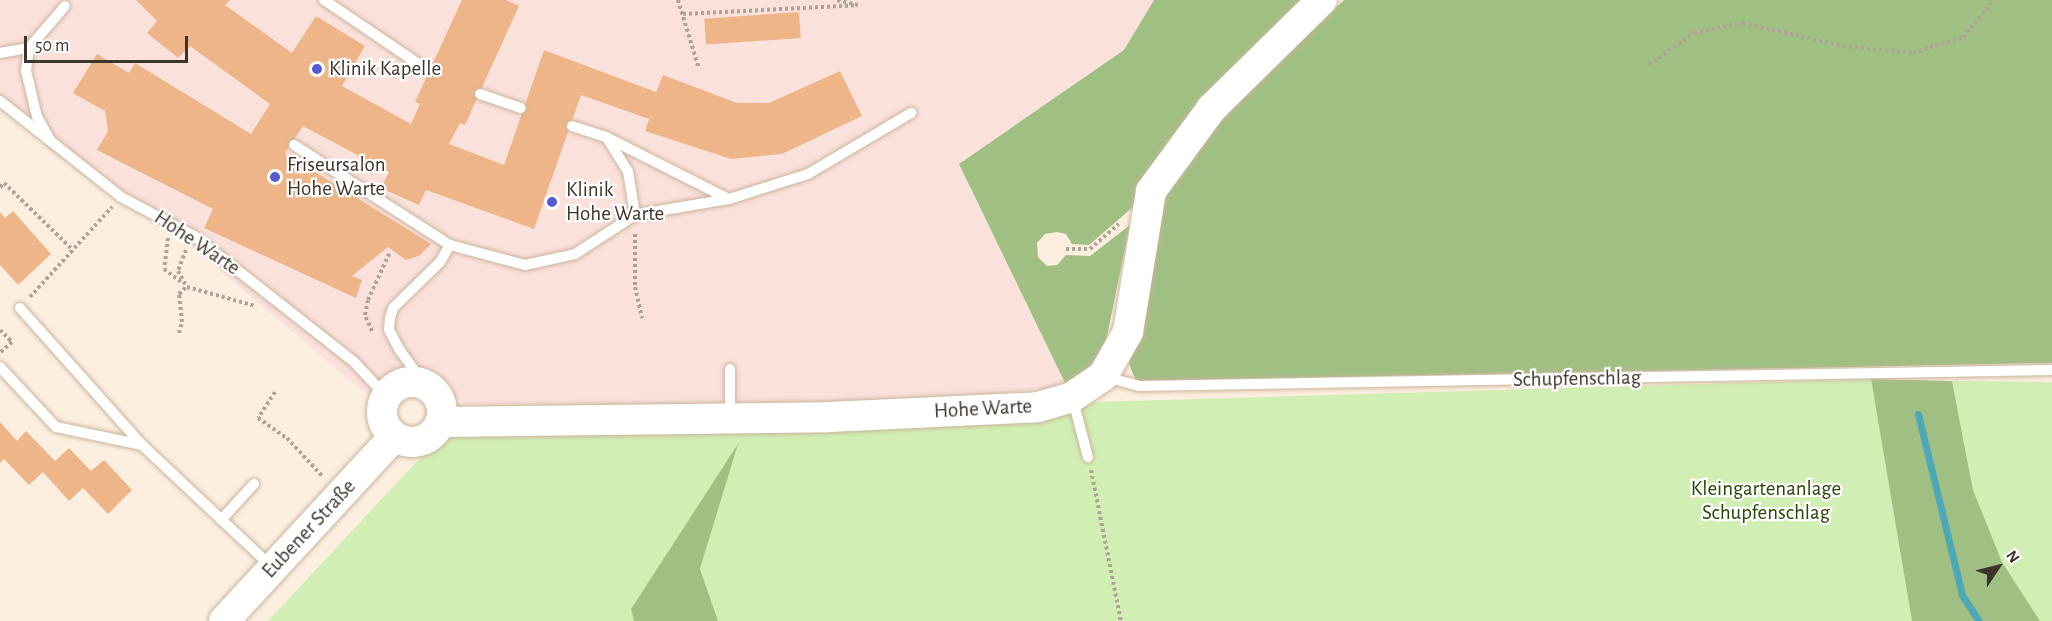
<!DOCTYPE html>
<html>
<head>
<meta charset="utf-8">
<style>
	body { margin:0 }
	#map { position:relative; width:2052px; height:621px; overflow:hidden; background:#fdefe0; font-family:"Alegreya Sans",sans-serif }
	div>[style] { position:absolute }
	.medical>* { inset:0; background:#fbe1dc }
	.green>* { inset:0; background:#d1efb4 }
	.forest>* { inset:0; background:#a0bf83 }
	.stream>* { height:7px; margin:-3.5px; padding:0 3.5px; transform-origin:3.5px; border-radius:3.5px; background:#4da8b6 }
	.building>* { inset:0; background:#eeb589; transform-origin:0 0 }
	.path>* { height:4px; margin-top:-2px; transform-origin:0; background:repeating-linear-gradient(90deg,#afa397 0 3px,transparent 0 6px) }
	.roads { filter:drop-shadow(0 0 2px #cab59d) drop-shadow(0 0 2px #cab59d) }
	.lane>* { height:10px; margin:-5px; padding:0 5px; transform-origin:5px; border-radius:5px; background:#fff }
	.secondary>* { height:30px; margin:-15px; padding:0 15px; transform-origin:15px; border-radius:15px; background:#fff }
	.secondary>.ring { margin:-15px; padding:0; box-sizing:content-box; background:none; border:30px solid #fff; border-radius:50% }
	.dots>* { width:16px; height:16px; translate:-50% -50%; box-sizing:border-box; border:3px solid #fff; border-radius:50% }
	span { translate:-50% -50%; white-space:nowrap; text-align:center; line-height:1.15; -webkit-text-stroke:4.5px #fff; paint-order:stroke }
	.poi-label { font-size:21px; color:#3d342b }
	.left { translate:0 -50%; text-align:left }
	.street-label { font-size:21px; color:#3d342b }
	.park-label { font-size:21px; color:#2b4502 }
	.north { position:absolute; left:1968px; top:537px; width:60px; height:60px; -webkit-text-stroke:4px #fff; paint-order:stroke; rotate:55deg; font-size:16px; font-weight:700; line-height:24px; text-align:center; color:#3d342b }
	.north::after { content:''; display:block; margin:auto; width:21px; height:27px; background:#3d342b; clip-path:polygon(50% 0,100% 100%,50% 72%,0 100%) }
	.scale { position:absolute; left:24px; top:36px; width:164px; height:27px; box-sizing:border-box; border:3px solid #3d342b; border-top:0; padding-left:8px; font-size:18px; line-height:21px; white-space:nowrap; color:#3d342b; -webkit-text-stroke:4px #fff; paint-order:stroke }
</style>
</head>
<body>
<div id="map">
	<div class="medical">
		<div style="clip-path:polygon(0 0,1154px 0,1124px 50px,959px 164px,1067px 387px,830px 407px,466px 404px,416px 371px,367px 395px,184px 240px,54px 154px,0 101px)"></div>
	</div>
	<div class="green">
		<div style="clip-path:polygon(1871px 379px,1912px 621px,718px 621px,700px 569px,737px 447px,631px 609px,634px 621px,268px 621px,419px 459px,438px 428px,1072px 397px,1093px 402px)"></div>
		<div style="clip-path:polygon(1952px 381px,2052px 382px,2052px 621px,2040px 621px,2002px 562px,1973px 490px)"></div>
	</div>
	<div class="forest">
		<div style="clip-path:polygon(1154px 0,1303px 0,1140px 188px,1133px 207px,1089px 245px,1072px 244px,1066px 234px,1057px 232px,1045px 234px,1037px 243px,1038px 257px,1047px 266px,1057px 265px,1066px 255px,1090px 256px,1130px 225px,1107px 336px,1096px 371px,1067px 387px,959px 164px,1124px 50px)"></div>
		<div style="clip-path:polygon(1344px 0,2052px 0,2052px 363px,1136px 381px,1129px 364px,1161px 196px,1221px 115px)"></div>
		<div style="clip-path:polygon(1871px 379px,1952px 381px,1973px 490px,2002px 562px,2040px 621px,1912px 621px)"></div>
		<div style="clip-path:polygon(738px 444px,700px 569px,718px 621px,634px 621px,631px 609px)"></div>
	</div>
	<div class="stream">
		<div style="left:1918px;top:414px;width:186px;rotate:76.3deg"></div>
		<div style="left:1962px;top:595px;width:31px;rotate:57deg"></div>
	</div>
	<div class="building">
		<div style="clip-path:polygon(136px 0,230px 0,225px 5px,292px 53px,316px 16px,365px 46px,342px 86px,411px 124px,420px 104px,415px 102px,462px 0,506px 0,519px 6px,465px 125px,460px 123px,449px 144px,504px 165px,544px 50px,656px 92px,663px 75px,737px 103px,769px 103px,840px 71px,862px 116px,782px 154px,731px 159px,645px 131px,649px 119px,581px 95px,534px 229px,426px 190px,419px 205px,381px 188px,389px 172px,303px 126px,285px 153px,431px 244px,419px 256px,406px 260px,388px 247px,352px 276px,362px 280px,356px 298px,204px 228px,213px 209px,97px 150px,108px 131px,105px 111px,73px 93px,97px 54px,129px 73px,135px 63px,251px 134px,270px 104px,190px 46px,178px 58px,147px 33px,157px 21px)"></div>
		<div style="left:799px;top:12px;width:26px;height:95px;rotate:86deg"></div>
		<div style="clip-path:polygon(13px 211px,51px 254px,18px 285px,0 265px,0 212px,5px 218px)"></div>
		<div style="clip-path:polygon(0 422px,17px 441px,26px 431px,55px 461px,69px 448px,91px 471px,104px 460px,132px 490px,108px 514px,83px 488px,69px 501px,43px 472px,29px 485px,4px 459px,0 463px)"></div>
	</div>
	<div class="path">
		<div style="left:678px;top:0;width:72px;rotate:73.1deg"></div>
		<div style="left:683px;top:14px;width:175px;rotate:-2.9deg"></div>
		<div style="left:858px;top:5px;width:22px;rotate:-167deg"></div>
		<div style="left:1649px;top:65px;width:55px;rotate:-35.4deg"></div>
		<div style="left:1694px;top:33px;width:50px;rotate:-11.5deg"></div>
		<div style="left:1743px;top:23px;width:103px;rotate:13deg"></div>
		<div style="left:1843px;top:46px;width:70px;rotate:5.7deg"></div>
		<div style="left:1913px;top:53px;width:52px;rotate:-17.7deg"></div>
		<div style="left:1963px;top:37px;width:48px;rotate:-50deg"></div>
		<div style="left:0;top:187px;width:6px;rotate:-45deg"></div>
		<div style="left:4px;top:183px;width:96px;rotate:44.2deg"></div>
		<div style="left:635px;top:234px;width:53px;rotate:90deg"></div>
		<div style="left:635px;top:287px;width:32px;rotate:77deg"></div>
		<div style="left:168px;top:238px;width:31px;rotate:97deg"></div>
		<div style="left:164px;top:269px;width:21px;rotate:37deg"></div>
		<div style="left:1066px;top:249px;width:24px"></div>
		<div style="left:1090px;top:249px;width:38px;rotate:-41deg"></div>
		<div style="left:186px;top:250px;width:22px;rotate:111deg"></div>
		<div style="left:178px;top:271px;width:18px;rotate:61deg"></div>
		<div style="left:187px;top:287px;width:72px;rotate:15.4deg"></div>
		<div style="left:30px;top:297px;width:122px;rotate:-47.7deg"></div>
		<div style="left:0;top:330px;width:17px;rotate:45deg"></div>
		<div style="left:12px;top:342px;width:15px;rotate:138deg"></div>
		<div style="left:372px;top:331px;width:17px;rotate:-114deg"></div>
		<div style="left:365px;top:315px;width:15px;rotate:-79deg"></div>
		<div style="left:368px;top:300px;width:51px;rotate:-65.5deg"></div>
		<div style="left:179px;top:333px;width:11px;rotate:-75deg"></div>
		<div style="left:182px;top:322px;width:28px;rotate:-96deg"></div>
		<div style="left:179px;top:294px;width:11px;rotate:-45deg"></div>
		<div style="left:275px;top:392px;width:31px;rotate:123deg"></div>
		<div style="left:258px;top:418px;width:35px;rotate:35deg"></div>
		<div style="left:287px;top:438px;width:54px;rotate:47.2deg"></div>
		<div style="left:1091px;top:470px;width:154px;rotate:78.8deg"></div>
	</div>
	<div class="roads">
		<div class="lane">
			<div style="left:324px;top:0;width:127px;rotate:34.1deg"></div>
			<div style="left:0;top:53px;width:29px;rotate:-10deg"></div>
			<div style="left:480px;top:94px;width:43px;rotate:18.9deg"></div>
			<div style="left:0;top:101px;width:154px;rotate:38.4deg"></div>
			<div style="left:121px;top:197px;width:83px;rotate:28.1deg"></div>
			<div style="left:194px;top:236px;width:204px;rotate:38.2deg"></div>
			<div style="left:354px;top:362px;width:47px;rotate:46.7deg"></div>
			<div style="left:572px;top:126px;width:36px;rotate:18deg"></div>
			<div style="left:606px;top:137px;width:138px;rotate:26.8deg"></div>
			<div style="left:607px;top:138px;width:39px;rotate:58deg"></div>
			<div style="left:628px;top:171px;width:45px;rotate:81deg"></div>
			<div style="left:50px;top:140px;width:26px;rotate:-119deg"></div>
			<div style="left:37px;top:117px;width:47px;rotate:-103.4deg"></div>
			<div style="left:26px;top:71px;width:23px;rotate:-83deg"></div>
			<div style="left:29px;top:48px;width:55px;rotate:-49.4deg"></div>
			<div style="left:294px;top:145px;width:185px;rotate:32.7deg"></div>
			<div style="left:20px;top:308px;width:183px;rotate:48.3deg"></div>
			<div style="left:0;top:367px;width:82px;rotate:47deg"></div>
			<div style="left:56px;top:427px;width:88px;rotate:11.8deg"></div>
			<div style="left:142px;top:445px;width:177px;rotate:43.2deg"></div>
			<div style="left:730px;top:369px;width:48px;rotate:90deg"></div>
			<div style="left:1106px;top:377px;width:34px;rotate:15deg"></div>
			<div style="left:1139px;top:386px;width:913px;rotate:-1deg"></div>
			<div style="left:425px;top:385px;width:44px;rotate:-125.8deg"></div>
			<div style="left:399px;top:349px;width:22px;rotate:-117deg"></div>
			<div style="left:389px;top:329px;width:11px;rotate:-85deg"></div>
			<div style="left:390px;top:318px;width:10px;rotate:-73deg"></div>
			<div style="left:393px;top:308px;width:66px;rotate:-44.4deg"></div>
			<div style="left:440px;top:262px;width:20px;rotate:-60deg"></div>
			<div style="left:450px;top:245px;width:78px;rotate:14.9deg"></div>
			<div style="left:525px;top:265px;width:51px;rotate:-12.4deg"></div>
			<div style="left:575px;top:254px;width:72px;rotate:-33deg"></div>
			<div style="left:635px;top:215px;width:95px;rotate:-9.7deg"></div>
			<div style="left:729px;top:199px;width:83px;rotate:-17.6deg"></div>
			<div style="left:808px;top:174px;width:120px;rotate:-30.6deg"></div>
			<div style="left:1073px;top:400px;width:59px;rotate:75.3deg"></div>
			<div style="left:221px;top:520px;width:49px;rotate:-47.5deg"></div>
		</div>
		<div class="secondary">
			<div class="ring" style="left:382px;top:382px;width:30px;height:30px"></div>
			<div style="left:441px;top:422px;width:388px;rotate:-0.7deg"></div>
			<div style="left:829px;top:417px;width:209px;rotate:-2.7deg"></div>
			<div style="left:1038px;top:407px;width:35px;rotate:-16deg"></div>
			<div style="left:1072px;top:397px;width:37px;rotate:-34deg"></div>
			<div style="left:1103px;top:376px;width:51px;rotate:-60.4deg"></div>
			<div style="left:1128px;top:332px;width:143px;rotate:-80.7deg"></div>
			<div style="left:1151px;top:191px;width:103px;rotate:-53.7deg"></div>
			<div style="left:1212px;top:108px;width:154px;rotate:-44.5deg"></div>
			<div style="left:224px;top:621px;width:251px;rotate:-47.3deg"></div>
		</div>
	</div>
	<div class="dots">
		<div style="left:317px;top:69px;background:#575ad1"></div>
		<div style="left:275px;top:177px;background:#575ad1"></div>
		<div style="left:552px;top:202px;background:#575ad1"></div>
	</div>
	<div class="poi-label">
		<span class="left" style="left:329px;top:69px">Klinik Kapelle</span>
		<span class="left" style="left:287px;top:177px">Friseursalon<br>Hohe Warte</span>
		<span class="left" style="left:566px;top:202px">Klinik<br>Hohe Warte</span>
	</div>
	<div class="street-label">
		<span style="left:197px;top:243px;rotate:34deg">Hohe Warte</span>
		<span style="left:1577px;top:379px;rotate:-1deg">Schupfenschlag</span>
		<span style="left:983px;top:409px;rotate:-3deg">Hohe Warte</span>
		<span style="left:309px;top:529px;rotate:-47deg">Eubener Straße</span>
	</div>
	<div class="park-label">
		<span style="left:1766px;top:501px">Kleingartenanlage<br>Schupfenschlag</span>
	</div>
	<div class="north">N</div>
	<div class="scale">50 m</div>
</div>
</body>
</html>
